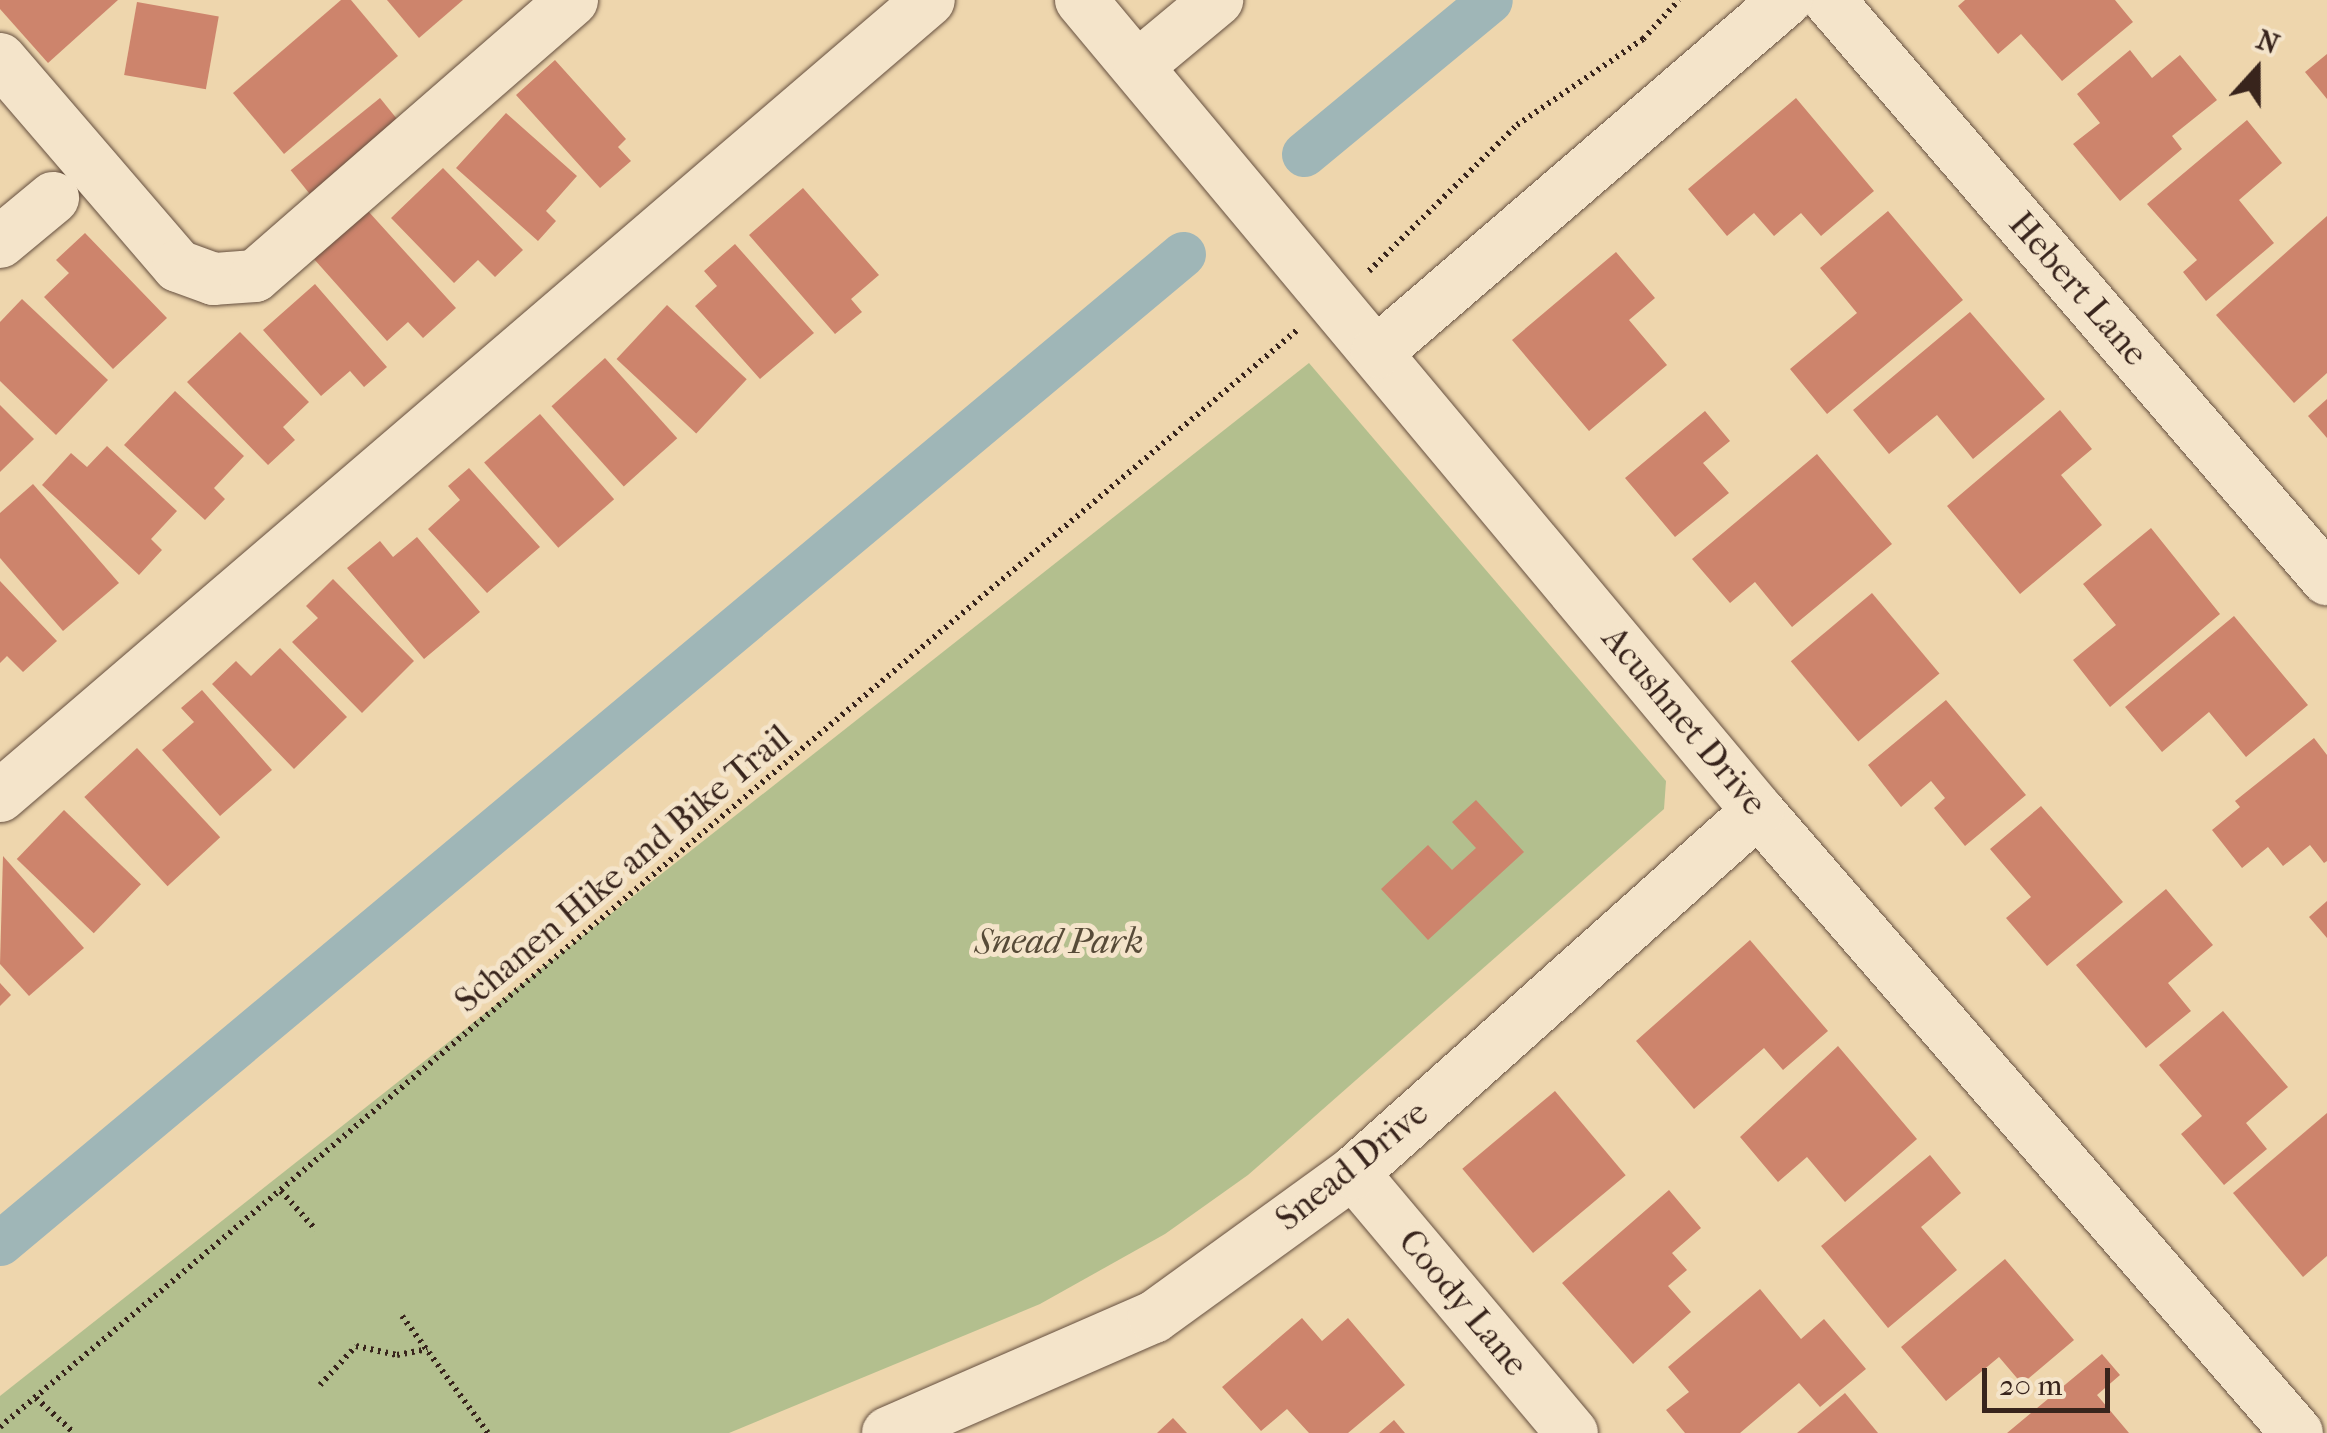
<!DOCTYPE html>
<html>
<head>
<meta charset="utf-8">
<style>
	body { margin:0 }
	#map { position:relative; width:2327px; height:1433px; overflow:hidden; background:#eed6ad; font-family:"IM FELL French Canon",serif }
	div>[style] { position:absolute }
	.green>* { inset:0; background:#b3bf8e }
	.canal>* { height:45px; margin:-22.5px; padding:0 22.5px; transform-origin:22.5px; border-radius:22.5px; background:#9fb6b7 }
	.building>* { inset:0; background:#cd846c; transform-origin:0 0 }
	.path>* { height:6px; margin-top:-3px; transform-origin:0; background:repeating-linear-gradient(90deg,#38241c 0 2.5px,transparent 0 7.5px) }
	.roads { filter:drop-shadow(0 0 2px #665040) drop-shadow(0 0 2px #665040) }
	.minor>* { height:52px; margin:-26px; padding:0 26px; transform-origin:26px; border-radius:26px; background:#f4e4ca }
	span { translate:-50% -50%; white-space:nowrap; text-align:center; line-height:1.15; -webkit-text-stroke:10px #f4e4ca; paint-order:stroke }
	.street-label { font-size:35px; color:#38241c }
	.park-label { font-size:35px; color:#574b38; font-style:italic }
	.north { position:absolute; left:2207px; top:20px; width:100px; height:100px; -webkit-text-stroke:8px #f4e4ca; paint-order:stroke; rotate:21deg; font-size:28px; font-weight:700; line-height:40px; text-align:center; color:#38241c }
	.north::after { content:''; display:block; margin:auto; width:35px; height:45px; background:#38241c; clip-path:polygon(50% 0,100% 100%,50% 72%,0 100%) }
	.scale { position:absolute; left:1982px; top:1368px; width:128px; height:45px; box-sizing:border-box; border:5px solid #38241c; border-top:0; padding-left:12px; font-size:30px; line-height:35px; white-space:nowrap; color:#38241c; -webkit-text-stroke:8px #f4e4ca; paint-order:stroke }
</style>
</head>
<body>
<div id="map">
	<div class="green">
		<div style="clip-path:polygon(1309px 363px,1666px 781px,1664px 809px,1248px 1175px,1165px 1234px,1040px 1304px,729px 1433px,0 1433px,0 1396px)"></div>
	</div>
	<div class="canal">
		<div style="left:1304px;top:154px;width:241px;rotate:-39.6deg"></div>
		<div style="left:0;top:1243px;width:1542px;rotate:-39.9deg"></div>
	</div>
	<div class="building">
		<div style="clip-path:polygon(0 0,118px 0,48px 63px,0 9px)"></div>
		<div style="clip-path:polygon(341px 0,351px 0,398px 56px,284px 154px,233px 93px)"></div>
		<div style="clip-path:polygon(387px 0,463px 0,419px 38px)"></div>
		<div style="clip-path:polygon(1965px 0,2115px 0,2133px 22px,2062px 81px,2021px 34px,1998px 54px,1958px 6px)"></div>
		<div style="left:137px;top:2px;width:83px;height:74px;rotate:10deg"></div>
		<div style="clip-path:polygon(2130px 50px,2152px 78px,2180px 55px,2217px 100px,2172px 136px,2182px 149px,2120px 201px,2073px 144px,2100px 123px,2077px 94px)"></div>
		<div style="clip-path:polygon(2327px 54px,2327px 99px,2305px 72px)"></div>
		<div style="clip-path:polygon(555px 60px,626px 139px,618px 147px,631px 161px,600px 188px,516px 95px)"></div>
		<div style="left:380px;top:98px;width:35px;height:115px;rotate:51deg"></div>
		<div style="clip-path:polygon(1796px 98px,1874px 191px,1821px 236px,1801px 213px,1774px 236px,1754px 213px,1727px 236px,1688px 189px)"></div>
		<div style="clip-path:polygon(506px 113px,577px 176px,546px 211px,556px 221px,538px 241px,456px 168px)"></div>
		<div style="clip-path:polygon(2247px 120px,2282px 163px,2239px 200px,2274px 243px,2206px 301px,2183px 272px,2197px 260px,2147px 204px)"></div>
		<div style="clip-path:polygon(443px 168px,523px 250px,495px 277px,478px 260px,454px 283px,391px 218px)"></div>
		<div style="clip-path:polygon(803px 188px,879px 275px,851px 299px,862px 312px,835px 334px,749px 235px)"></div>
		<div style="clip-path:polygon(368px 211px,456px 308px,423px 338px,408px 322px,387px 341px,314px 259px)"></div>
		<div style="clip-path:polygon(1888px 211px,1963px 300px,1827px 414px,1790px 369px,1857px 313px,1820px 268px)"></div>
		<div style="clip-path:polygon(2327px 216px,2327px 373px,2294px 403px,2216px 315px)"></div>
		<div style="clip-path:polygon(85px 233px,167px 318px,113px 369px,44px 297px,69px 273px,56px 260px)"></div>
		<div style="clip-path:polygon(735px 244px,814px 333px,760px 379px,695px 306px,717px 286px,704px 271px)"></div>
		<div style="clip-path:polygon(1616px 252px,1655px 298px,1629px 320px,1667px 365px,1589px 431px,1512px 340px)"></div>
		<div style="clip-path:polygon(315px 284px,387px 367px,364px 387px,350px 371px,321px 396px,263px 330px)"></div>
		<div style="clip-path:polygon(22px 299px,108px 380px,56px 435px,0 381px,0 322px)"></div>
		<div style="left:667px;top:305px;width:109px;height:74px;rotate:43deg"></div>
		<div style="clip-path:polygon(1970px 312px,2045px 399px,1973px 459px,1937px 415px,1889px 454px,1853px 410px)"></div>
		<div style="clip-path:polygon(240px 332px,309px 402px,283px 427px,295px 440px,268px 465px,187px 382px)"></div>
		<div style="left:605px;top:358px;width:108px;height:72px;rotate:48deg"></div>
		<div style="clip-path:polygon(175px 391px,244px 456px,214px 488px,225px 499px,205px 520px,124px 445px)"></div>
		<div style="clip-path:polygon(2327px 399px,2327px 438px,2308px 416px)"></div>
		<div style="clip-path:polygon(0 405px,34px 439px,0 472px)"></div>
		<div style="clip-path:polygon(2060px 410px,2092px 449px,2061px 475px,2102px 525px,2020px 594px,1947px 506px)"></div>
		<div style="clip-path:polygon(1705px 411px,1730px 441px,1703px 463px,1729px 493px,1675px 537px,1625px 478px)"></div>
		<div style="left:540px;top:414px;width:113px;height:74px;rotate:49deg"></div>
		<div style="clip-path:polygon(107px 446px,177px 511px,151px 539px,162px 550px,139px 575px,42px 485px,71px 453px,87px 467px)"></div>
		<div style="clip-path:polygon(1817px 454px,1892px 544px,1792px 627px,1755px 582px,1730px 603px,1692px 559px)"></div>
		<div style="clip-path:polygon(469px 468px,540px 547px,487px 593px,428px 529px,460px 500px,448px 486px)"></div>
		<div style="clip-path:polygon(33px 484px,119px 583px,63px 631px,0 558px,0 513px)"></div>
		<div style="clip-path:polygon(2151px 528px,2220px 614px,2110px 707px,2073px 660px,2116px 625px,2083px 584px)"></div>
		<div style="clip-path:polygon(417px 537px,480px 612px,424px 659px,347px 568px,380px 541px,393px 557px)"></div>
		<div style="clip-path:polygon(333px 579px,414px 661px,362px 713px,292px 642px,318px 618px,306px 606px)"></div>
		<div style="clip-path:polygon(0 581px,57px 641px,23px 672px,7px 656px,0 663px)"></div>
		<div style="left:1872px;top:593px;width:105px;height:106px;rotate:50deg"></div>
		<div style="clip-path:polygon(2234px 616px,2308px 705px,2246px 757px,2209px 712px,2162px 752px,2125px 707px)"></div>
		<div style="clip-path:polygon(280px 648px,347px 717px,294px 769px,212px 684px,236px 661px,251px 676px)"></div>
		<div style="clip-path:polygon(202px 690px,272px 770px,220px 816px,162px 750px,194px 722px,181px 708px)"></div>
		<div style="clip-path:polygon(1946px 700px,2026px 795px,1965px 846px,1934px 808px,1945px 798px,1931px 781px,1901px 807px,1868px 765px)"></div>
		<div style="clip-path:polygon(2314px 738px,2327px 755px,2327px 861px,2324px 863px,2310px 845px,2283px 866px,2268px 847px,2242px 868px,2212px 830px,2240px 807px,2235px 801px)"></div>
		<div style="left:137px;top:748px;width:122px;height:72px;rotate:47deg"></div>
		<div style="clip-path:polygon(1476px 800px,1524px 852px,1428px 940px,1381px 889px,1428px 845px,1452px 870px,1476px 848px,1452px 822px)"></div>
		<div style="clip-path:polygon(2041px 806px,2123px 902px,2047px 966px,2006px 918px,2031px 897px,1990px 849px)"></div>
		<div style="left:64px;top:810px;width:107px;height:68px;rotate:44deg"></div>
		<div style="clip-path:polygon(3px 856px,84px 948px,29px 996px,0 964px)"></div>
		<div style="clip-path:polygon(2166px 889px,2213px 945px,2168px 983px,2191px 1011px,2146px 1048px,2076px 965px)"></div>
		<div style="clip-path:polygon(2327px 901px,2327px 938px,2309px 917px)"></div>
		<div style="clip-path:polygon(1750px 940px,1828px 1031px,1783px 1070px,1764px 1048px,1694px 1109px,1636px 1041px)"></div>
		<div style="clip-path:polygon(0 983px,11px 995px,0 1006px)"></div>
		<div style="clip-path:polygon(2223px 1011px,2288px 1087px,2246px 1123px,2267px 1149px,2224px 1185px,2181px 1134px,2202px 1116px,2159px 1065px)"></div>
		<div style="clip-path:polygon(1838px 1046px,1917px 1139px,1845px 1202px,1807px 1157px,1778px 1182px,1740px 1137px)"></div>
		<div style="left:1555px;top:1091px;width:110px;height:121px;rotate:50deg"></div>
		<div style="clip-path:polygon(2327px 1113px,2327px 1256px,2303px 1277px,2233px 1193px)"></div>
		<div style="clip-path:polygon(1930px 1155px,1961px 1193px,1921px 1227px,1957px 1270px,1888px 1328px,1821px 1246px)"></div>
		<div style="clip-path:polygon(1669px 1190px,1701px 1228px,1672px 1253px,1687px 1270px,1668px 1286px,1691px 1312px,1633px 1364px,1562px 1283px)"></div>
		<div style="clip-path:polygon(2005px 1259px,2074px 1340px,2022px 1384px,1999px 1357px,1946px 1401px,1901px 1347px)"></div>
		<div style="clip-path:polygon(1760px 1289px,1801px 1339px,1824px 1319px,1866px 1369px,1820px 1407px,1799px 1383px,1740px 1433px,1685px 1433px,1666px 1410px,1689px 1392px,1668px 1367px)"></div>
		<div style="clip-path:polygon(1302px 1318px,1322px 1341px,1348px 1318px,1405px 1385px,1348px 1433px,1309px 1433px,1287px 1409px,1261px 1431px,1222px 1387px)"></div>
		<div style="clip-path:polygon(2102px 1354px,2120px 1375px,2097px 1395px,2129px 1433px,2007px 1433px)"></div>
		<div style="clip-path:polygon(1845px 1393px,1878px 1433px,1797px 1433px)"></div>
		<div style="clip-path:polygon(1173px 1418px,1187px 1433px,1157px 1433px)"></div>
		<div style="clip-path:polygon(1394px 1420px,1405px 1433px,1379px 1433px)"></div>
	</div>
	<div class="path">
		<div style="left:1369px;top:271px;width:208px;rotate:-44.6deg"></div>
		<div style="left:1517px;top:125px;width:153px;rotate:-34.3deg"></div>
		<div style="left:1643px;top:39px;width:53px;rotate:-47.3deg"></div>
		<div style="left:281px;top:1191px;width:52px;rotate:48.1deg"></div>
		<div style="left:402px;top:1316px;width:145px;rotate:53.7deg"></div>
		<div style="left:320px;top:1385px;width:53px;rotate:-47.3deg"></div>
		<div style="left:356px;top:1346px;width:42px;rotate:12.4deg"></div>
		<div style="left:397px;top:1355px;width:31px;rotate:-11deg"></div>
		<div style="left:36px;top:1398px;width:52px;rotate:42.6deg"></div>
		<div style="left:0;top:1427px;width:1699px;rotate:-40.22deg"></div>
	</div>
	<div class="roads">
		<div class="minor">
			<div style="left:1081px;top:0;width:1056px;rotate:50.15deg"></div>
			<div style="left:1758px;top:811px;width:823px;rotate:49.09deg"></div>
			<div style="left:1829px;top:0;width:764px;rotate:49.3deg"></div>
			<div style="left:0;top:59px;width:273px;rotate:49.3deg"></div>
			<div style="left:178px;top:266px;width:38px;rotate:20deg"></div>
			<div style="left:214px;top:279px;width:41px;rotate:-4.2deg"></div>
			<div style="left:255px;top:276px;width:420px;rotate:-41deg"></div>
			<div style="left:1139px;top:65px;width:102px;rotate:-39.8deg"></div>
			<div style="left:0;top:242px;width:69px;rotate:-39.7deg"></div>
			<div style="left:1377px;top:352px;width:540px;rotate:-40.72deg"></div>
			<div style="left:0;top:796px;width:1223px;rotate:-40.59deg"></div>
			<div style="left:1353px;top:1173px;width:340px;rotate:49.9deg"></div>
			<div style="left:888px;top:1433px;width:290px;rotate:-23.6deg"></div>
			<div style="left:1154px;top:1317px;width:246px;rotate:-35.9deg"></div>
			<div style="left:1353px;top:1173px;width:543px;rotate:-41.79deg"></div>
		</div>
	</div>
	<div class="street-label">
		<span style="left:2078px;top:289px;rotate:49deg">Hebert Lane</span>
		<span style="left:1684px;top:721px;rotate:50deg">Acushnet Drive</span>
		<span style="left:623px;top:869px;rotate:-40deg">Schanen Hike and Bike Trail</span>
		<span style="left:1352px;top:1166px;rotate:-39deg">Snead Drive</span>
		<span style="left:1463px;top:1303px;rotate:50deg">Coody Lane</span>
	</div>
	<div class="park-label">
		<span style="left:1059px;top:942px">Snead Park</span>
	</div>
	<div class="north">N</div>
	<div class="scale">20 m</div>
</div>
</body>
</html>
